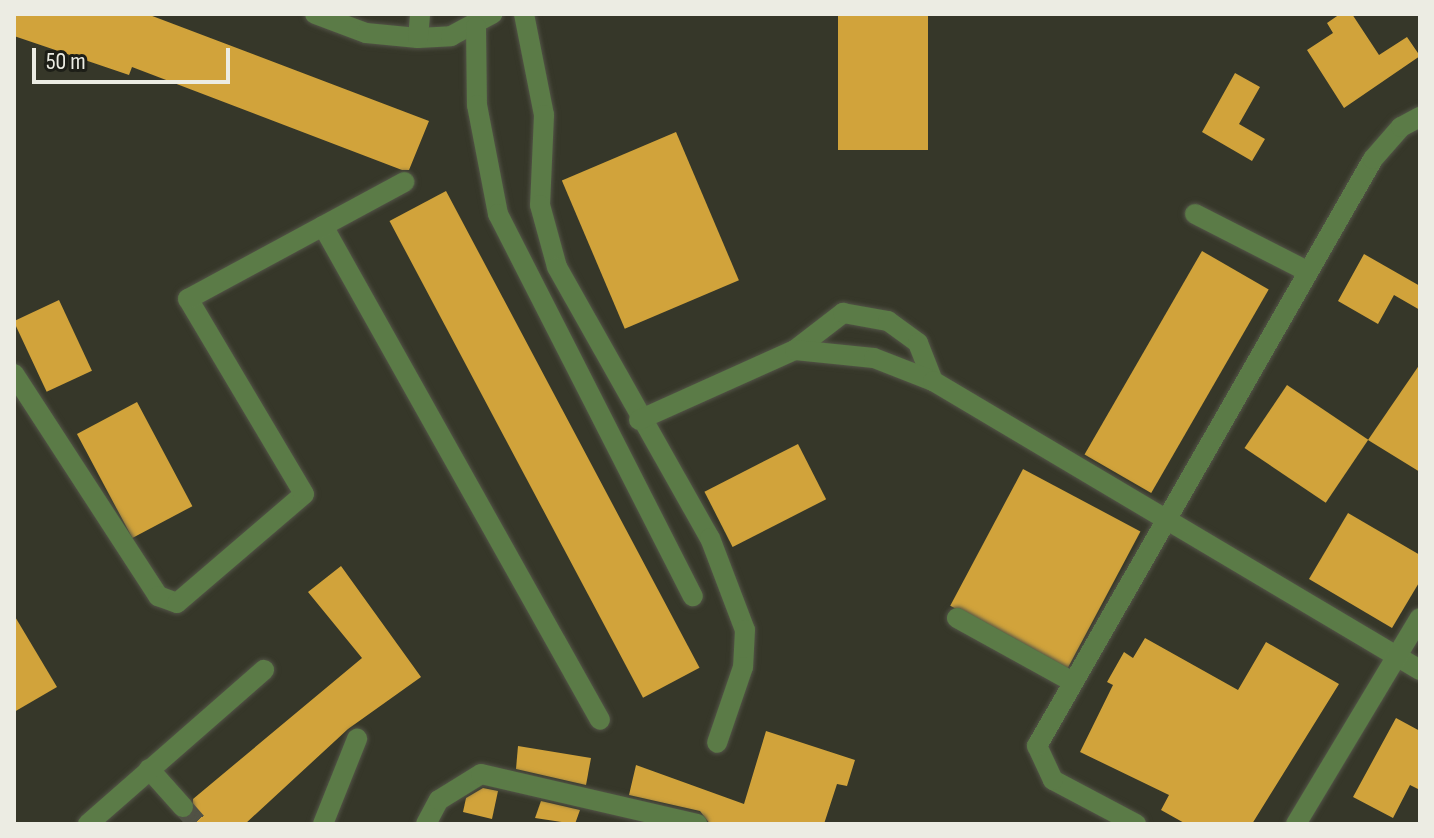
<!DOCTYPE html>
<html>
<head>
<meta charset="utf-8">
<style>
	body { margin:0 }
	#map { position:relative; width:1434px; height:838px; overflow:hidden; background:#363729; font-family:"Sofia Sans Condensed",sans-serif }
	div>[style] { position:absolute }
	.building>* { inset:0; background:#d1a33b; transform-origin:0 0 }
	.minor-tunnel>* { height:20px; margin-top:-10px; transform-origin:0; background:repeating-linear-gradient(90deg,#515245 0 20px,transparent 0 30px) }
	.roads { filter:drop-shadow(0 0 2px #535447) drop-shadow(0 0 2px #535447) }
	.minor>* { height:20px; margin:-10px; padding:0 10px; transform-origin:10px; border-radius:10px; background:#5b7b47 }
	span { translate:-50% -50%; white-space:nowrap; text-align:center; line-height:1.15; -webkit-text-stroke:8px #1d1e17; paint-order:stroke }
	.frame { position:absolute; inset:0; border:16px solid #ecece3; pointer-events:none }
	.scale { position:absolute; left:32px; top:48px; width:198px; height:36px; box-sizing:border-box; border:4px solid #ecece3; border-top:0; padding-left:10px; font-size:24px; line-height:28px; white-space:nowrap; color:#ecece3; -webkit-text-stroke:6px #1d1e17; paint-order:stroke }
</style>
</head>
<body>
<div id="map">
	<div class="building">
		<div style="clip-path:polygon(14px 14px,147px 14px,429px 121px,409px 170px,402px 170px,132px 67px,129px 75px,14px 36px)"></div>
		<div style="left:838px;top:14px;width:90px;height:136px"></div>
		<div style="clip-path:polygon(1340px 14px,1352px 14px,1379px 55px,1407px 37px,1420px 56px,1344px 108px,1307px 50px,1333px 33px,1327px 23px)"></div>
		<div style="clip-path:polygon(1235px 73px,1260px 87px,1239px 124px,1265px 139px,1252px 161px,1202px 132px)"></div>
		<div style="left:676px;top:132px;width:161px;height:124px;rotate:67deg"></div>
		<div style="left:446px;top:191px;width:540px;height:64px;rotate:62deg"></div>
		<div style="left:1202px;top:251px;width:77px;height:235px;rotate:30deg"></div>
		<div style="clip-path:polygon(1364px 254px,1420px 286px,1420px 310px,1394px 295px,1378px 324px,1338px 301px)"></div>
		<div style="left:59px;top:300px;width:78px;height:50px;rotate:65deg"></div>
		<div style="clip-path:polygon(1420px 364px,1420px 472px,1368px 440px)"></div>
		<div style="left:1287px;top:385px;width:98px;height:76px;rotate:34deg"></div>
		<div style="left:137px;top:402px;width:118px;height:68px;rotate:62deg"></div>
		<div style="left:798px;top:444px;width:62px;height:105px;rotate:63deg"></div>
		<div style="left:1023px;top:469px;width:133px;height:155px;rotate:28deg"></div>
		<div style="clip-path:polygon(1348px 513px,1420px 555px,1420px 581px,1392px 628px,1309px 579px)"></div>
		<div style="clip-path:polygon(341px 566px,421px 677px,348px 729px,245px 824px,192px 824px,193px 799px,362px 658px,308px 592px)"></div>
		<div style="clip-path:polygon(14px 615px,57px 687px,14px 712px)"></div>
		<div style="clip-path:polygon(1145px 638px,1238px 690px,1266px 642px,1339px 684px,1252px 824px,1186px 824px,1161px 810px,1169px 795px,1080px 752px,1113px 685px,1107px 682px,1124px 652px,1133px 658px)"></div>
		<div style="clip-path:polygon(1396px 718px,1420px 731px,1420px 790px,1410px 785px,1393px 818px,1353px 797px)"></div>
		<div style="clip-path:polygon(766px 731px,855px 760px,847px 786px,837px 784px,824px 824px,710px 824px,700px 811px,629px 795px,636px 765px,744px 804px)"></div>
		<div style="clip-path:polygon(518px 746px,591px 758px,586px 785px,516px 769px)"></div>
		<div style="clip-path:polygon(483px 788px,498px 791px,492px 819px,463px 812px,466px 798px)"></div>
		<div style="clip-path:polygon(541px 801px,580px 810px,575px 824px,535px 818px)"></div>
	</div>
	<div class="minor-tunnel">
		<div style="left:183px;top:807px;width:23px;rotate:49deg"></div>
	</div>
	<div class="roads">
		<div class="minor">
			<div style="left:315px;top:14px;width:54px;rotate:20.4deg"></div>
			<div style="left:366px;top:33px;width:52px;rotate:5.5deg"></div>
			<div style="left:418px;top:38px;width:33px;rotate:-3deg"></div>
			<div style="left:451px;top:36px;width:47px;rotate:-28.2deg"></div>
			<div style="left:524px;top:14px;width:103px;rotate:78.8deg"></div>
			<div style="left:544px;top:115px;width:90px;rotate:92.5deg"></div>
			<div style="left:540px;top:205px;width:64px;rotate:74.7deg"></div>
			<div style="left:557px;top:267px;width:311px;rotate:60.6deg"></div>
			<div style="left:710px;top:538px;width:98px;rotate:69.2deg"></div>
			<div style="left:745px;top:630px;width:37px;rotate:93deg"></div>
			<div style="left:743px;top:667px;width:80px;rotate:108.9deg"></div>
			<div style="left:476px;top:27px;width:78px;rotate:89.3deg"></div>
			<div style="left:477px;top:105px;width:111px;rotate:79.1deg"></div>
			<div style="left:498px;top:214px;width:429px;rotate:63deg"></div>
			<div style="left:418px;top:38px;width:24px;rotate:-85deg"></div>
			<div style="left:1195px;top:214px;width:126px;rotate:27deg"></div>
			<div style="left:323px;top:226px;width:566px;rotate:60.72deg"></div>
			<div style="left:795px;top:350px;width:61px;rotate:-37.6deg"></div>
			<div style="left:843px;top:313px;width:46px;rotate:10.1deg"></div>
			<div style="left:888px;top:321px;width:37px;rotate:36deg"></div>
			<div style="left:918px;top:343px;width:41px;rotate:68.5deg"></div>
			<div style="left:14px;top:374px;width:265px;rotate:57deg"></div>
			<div style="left:158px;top:596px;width:20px;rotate:20deg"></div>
			<div style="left:177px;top:603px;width:167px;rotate:-40.6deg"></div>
			<div style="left:304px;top:494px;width:227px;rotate:-120.7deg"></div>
			<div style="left:188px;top:299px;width:246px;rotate:-28.4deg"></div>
			<div style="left:639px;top:420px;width:171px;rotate:-24.2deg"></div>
			<div style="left:795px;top:350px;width:79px;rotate:5.8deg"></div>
			<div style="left:874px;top:358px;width:63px;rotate:21.3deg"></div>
			<div style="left:933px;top:381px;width:566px;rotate:30.69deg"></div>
			<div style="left:957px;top:618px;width:132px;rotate:28.9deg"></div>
			<div style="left:149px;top:769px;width:51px;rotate:48.2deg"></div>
			<div style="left:88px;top:824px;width:234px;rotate:-41.2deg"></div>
			<div style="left:323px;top:824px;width:92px;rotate:-68.2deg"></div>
			<div style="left:426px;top:824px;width:27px;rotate:-62deg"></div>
			<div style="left:439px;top:800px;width:49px;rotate:-31.8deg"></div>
			<div style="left:481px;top:774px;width:222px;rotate:13deg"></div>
			<div style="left:1136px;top:824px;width:94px;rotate:-152.1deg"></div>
			<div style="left:1053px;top:780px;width:38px;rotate:-115deg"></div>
			<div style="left:1037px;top:746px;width:676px;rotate:-60.21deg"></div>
			<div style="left:1373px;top:159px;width:43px;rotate:-48.8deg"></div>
			<div style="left:1401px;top:127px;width:21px;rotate:-28deg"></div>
			<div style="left:1296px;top:824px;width:240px;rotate:-59deg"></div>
		</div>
	</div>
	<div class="frame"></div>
	<div class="scale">50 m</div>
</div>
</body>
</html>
